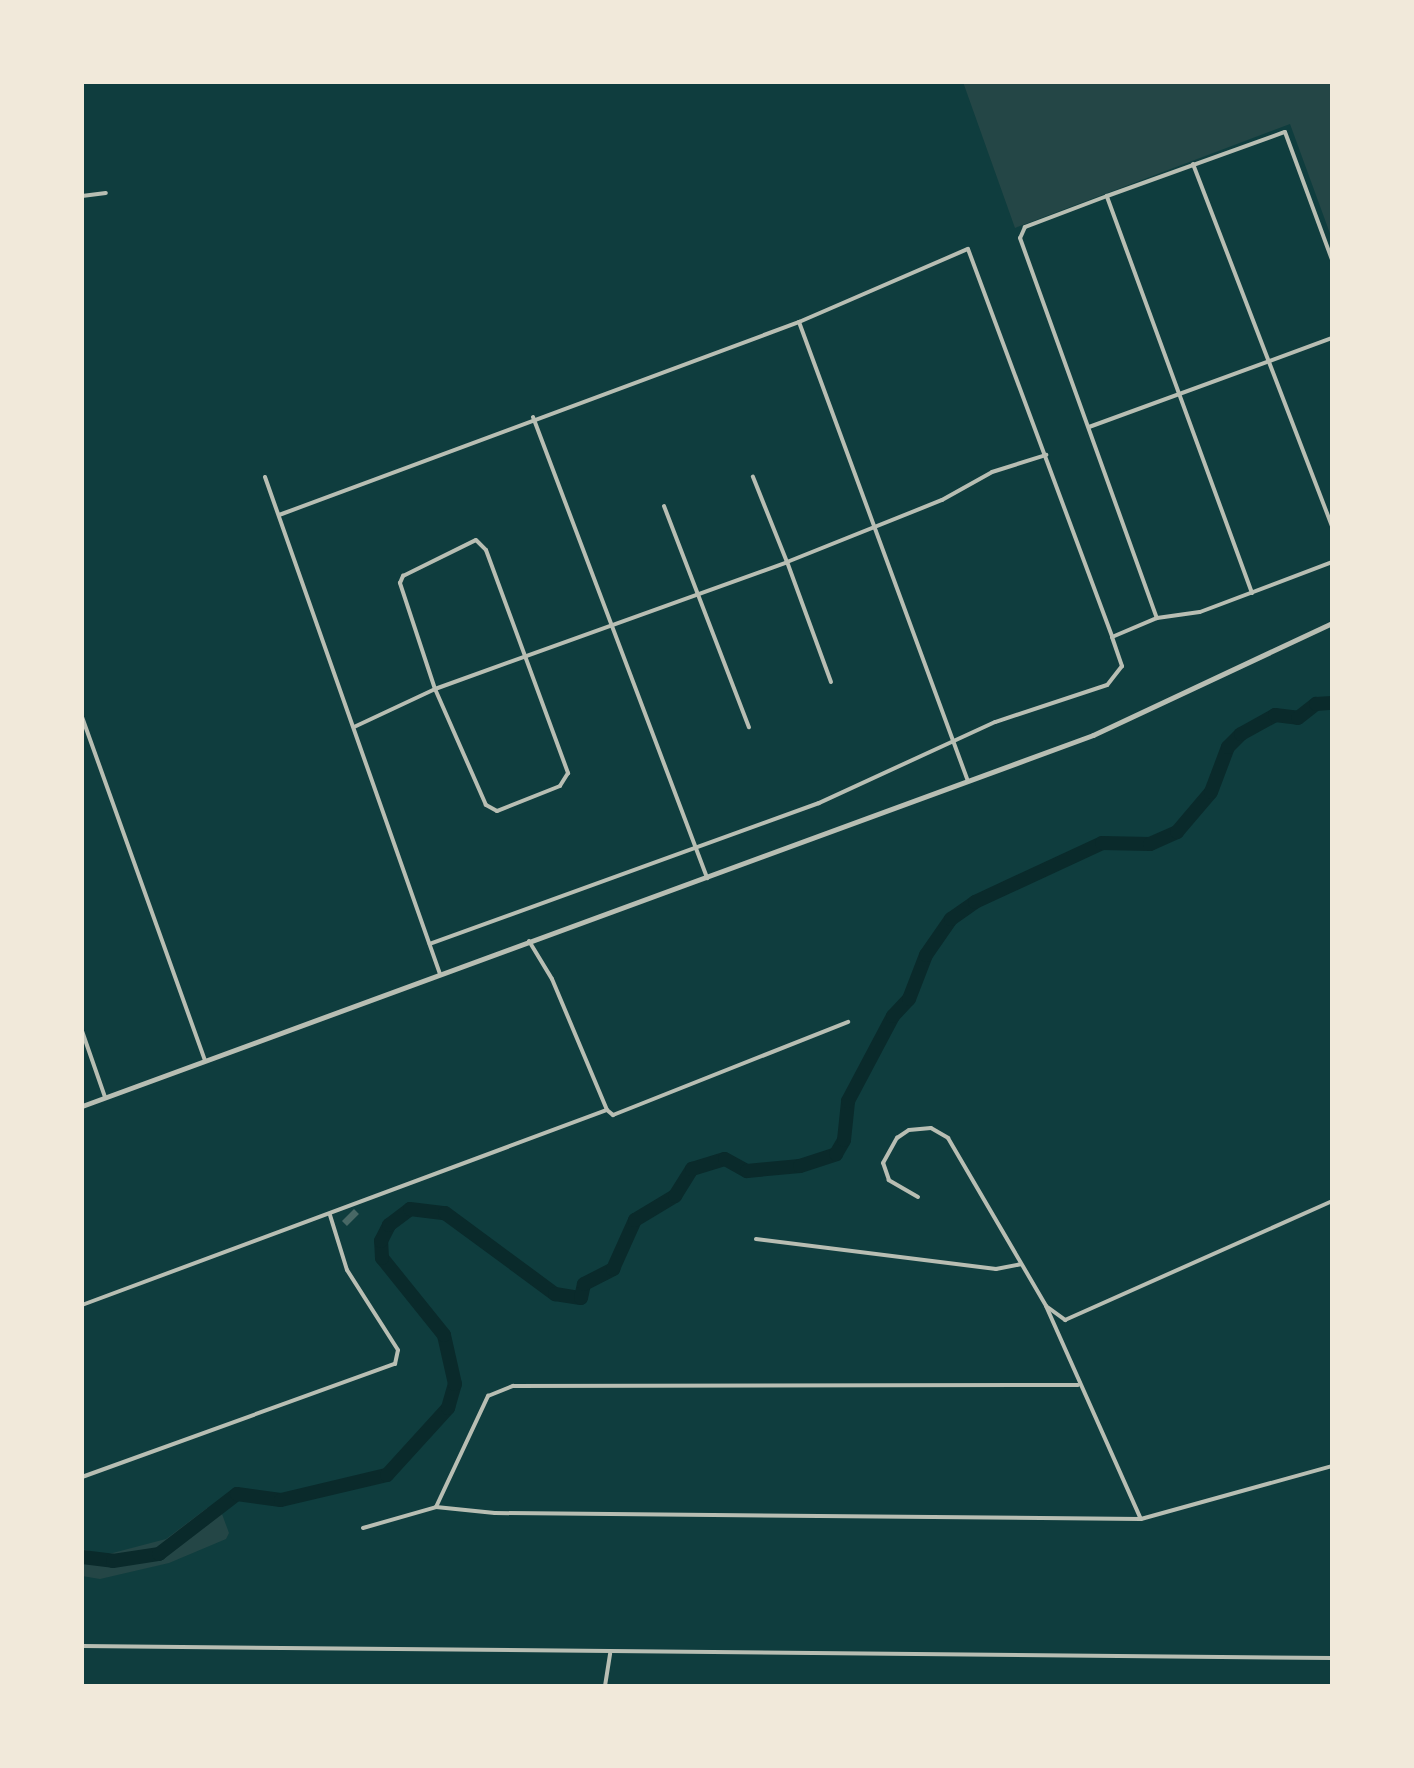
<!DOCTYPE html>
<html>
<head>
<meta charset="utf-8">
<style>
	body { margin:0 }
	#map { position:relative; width:1414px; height:1768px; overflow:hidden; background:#0f3d3e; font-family:Inter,sans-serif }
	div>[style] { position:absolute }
	.green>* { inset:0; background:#244646 }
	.river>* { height:14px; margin:-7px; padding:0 7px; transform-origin:7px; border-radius:7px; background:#0a2a2b }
	.building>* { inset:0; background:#486865; transform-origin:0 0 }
	.minor>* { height:4px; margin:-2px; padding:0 2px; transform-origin:2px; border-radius:2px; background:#b8beb3 }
	.tertiary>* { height:5px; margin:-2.5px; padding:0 2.5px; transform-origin:2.5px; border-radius:2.5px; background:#b8beb3 }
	span { translate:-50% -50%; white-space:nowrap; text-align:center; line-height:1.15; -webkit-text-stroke:7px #f1e9da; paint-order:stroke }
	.frame { position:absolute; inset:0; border:84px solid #f1e9da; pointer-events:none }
</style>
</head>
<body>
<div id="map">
	<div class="green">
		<div style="clip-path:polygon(963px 82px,1332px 82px,1332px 239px,1290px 124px,1015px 228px)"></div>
		<div style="clip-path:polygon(207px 1508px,222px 1514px,229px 1533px,226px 1539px,169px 1563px,100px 1579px,82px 1576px,82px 1549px,105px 1555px,166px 1539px)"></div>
	</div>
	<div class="river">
		<div style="left:82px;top:1557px;width:31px;rotate:7deg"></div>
		<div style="left:113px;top:1561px;width:47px;rotate:-8.7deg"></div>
		<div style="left:159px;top:1554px;width:98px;rotate:-37.6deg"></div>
		<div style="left:237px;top:1494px;width:44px;rotate:7.8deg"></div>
		<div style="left:281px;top:1500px;width:109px;rotate:-13.3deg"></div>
		<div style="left:387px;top:1475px;width:91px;rotate:-47.7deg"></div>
		<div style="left:448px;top:1408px;width:25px;rotate:-74deg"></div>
		<div style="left:455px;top:1384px;width:50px;rotate:-102.7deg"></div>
		<div style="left:444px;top:1335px;width:99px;rotate:-128.8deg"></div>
		<div style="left:382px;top:1258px;width:17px;rotate:-93deg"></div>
		<div style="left:381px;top:1241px;width:18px;rotate:-63deg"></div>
		<div style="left:389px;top:1225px;width:26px;rotate:-37deg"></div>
		<div style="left:410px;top:1209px;width:35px;rotate:7deg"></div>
		<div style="left:445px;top:1213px;width:137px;rotate:36.4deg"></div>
		<div style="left:555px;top:1294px;width:26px;rotate:9deg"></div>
		<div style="left:581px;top:1298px;width:14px;rotate:-78deg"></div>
		<div style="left:584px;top:1284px;width:33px;rotate:-27deg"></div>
		<div style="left:613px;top:1269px;width:54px;rotate:-65.8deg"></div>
		<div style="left:635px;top:1220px;width:47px;rotate:-31deg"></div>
		<div style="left:675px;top:1196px;width:32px;rotate:-58deg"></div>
		<div style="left:692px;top:1169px;width:34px;rotate:-17deg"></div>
		<div style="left:725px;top:1159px;width:25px;rotate:29deg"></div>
		<div style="left:747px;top:1171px;width:53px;rotate:-5.4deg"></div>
		<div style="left:800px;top:1166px;width:38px;rotate:-18deg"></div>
		<div style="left:836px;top:1154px;width:16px;rotate:-60deg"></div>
		<div style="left:844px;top:1140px;width:39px;rotate:-84deg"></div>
		<div style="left:848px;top:1101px;width:96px;rotate:-62.1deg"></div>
		<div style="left:893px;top:1016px;width:23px;rotate:-47deg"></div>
		<div style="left:909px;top:999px;width:47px;rotate:-68.9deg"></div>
		<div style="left:926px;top:955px;width:44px;rotate:-55.2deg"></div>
		<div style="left:951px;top:919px;width:29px;rotate:-35deg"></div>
		<div style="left:975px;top:902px;width:140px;rotate:-24.9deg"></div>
		<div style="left:1102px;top:843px;width:48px;rotate:1.2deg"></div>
		<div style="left:1150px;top:844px;width:30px;rotate:-24deg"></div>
		<div style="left:1177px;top:832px;width:52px;rotate:-49.6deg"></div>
		<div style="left:1211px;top:792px;width:48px;rotate:-69.3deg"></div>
		<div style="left:1228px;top:747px;width:18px;rotate:-45deg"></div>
		<div style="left:1241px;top:734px;width:39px;rotate:-29deg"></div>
		<div style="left:1275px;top:715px;width:23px;rotate:7deg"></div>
		<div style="left:1298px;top:718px;width:23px;rotate:-38deg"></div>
		<div style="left:1316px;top:704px;width:16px;rotate:-4deg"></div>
	</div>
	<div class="building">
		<div style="left:354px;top:1209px;width:7px;height:17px;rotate:45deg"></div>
	</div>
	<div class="minor">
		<div style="left:1193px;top:164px;width:389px;rotate:69deg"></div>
		<div style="left:82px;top:196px;width:24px;rotate:-7deg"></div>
		<div style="left:1107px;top:196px;width:88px;rotate:159.3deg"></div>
		<div style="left:1025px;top:227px;width:12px;rotate:114deg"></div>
		<div style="left:1020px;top:238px;width:404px;rotate:70.2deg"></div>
		<div style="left:799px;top:322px;width:489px;rotate:69.8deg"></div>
		<div style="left:533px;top:417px;width:493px;rotate:69.3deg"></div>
		<div style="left:1089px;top:427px;width:259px;rotate:-20.1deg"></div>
		<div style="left:265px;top:477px;width:527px;rotate:70.6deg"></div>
		<div style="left:664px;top:506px;width:237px;rotate:69deg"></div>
		<div style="left:279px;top:515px;width:555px;rotate:-20.36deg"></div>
		<div style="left:799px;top:322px;width:184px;rotate:-23.4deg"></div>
		<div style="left:968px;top:249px;width:414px;rotate:69.6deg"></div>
		<div style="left:1112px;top:637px;width:31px;rotate:71deg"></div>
		<div style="left:1122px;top:666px;width:24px;rotate:128deg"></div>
		<div style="left:1107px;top:685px;width:118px;rotate:161.7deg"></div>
		<div style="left:995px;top:722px;width:194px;rotate:155.3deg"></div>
		<div style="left:819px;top:803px;width:414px;rotate:160.1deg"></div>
		<div style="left:476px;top:540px;width:14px;rotate:45deg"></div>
		<div style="left:486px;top:550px;width:238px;rotate:69.8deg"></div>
		<div style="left:568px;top:773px;width:15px;rotate:122deg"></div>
		<div style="left:560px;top:786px;width:68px;rotate:158.4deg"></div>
		<div style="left:497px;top:811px;width:13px;rotate:-151deg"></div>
		<div style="left:486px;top:805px;width:127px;rotate:-113.7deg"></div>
		<div style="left:435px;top:689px;width:112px;rotate:-108.3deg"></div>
		<div style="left:400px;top:583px;width:8px;rotate:-67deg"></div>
		<div style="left:403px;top:576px;width:81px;rotate:-26.3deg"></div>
		<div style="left:1252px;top:593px;width:423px;rotate:-110.1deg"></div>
		<div style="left:1107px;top:196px;width:189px;rotate:-19.8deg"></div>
		<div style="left:1285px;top:132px;width:136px;rotate:69.8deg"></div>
		<div style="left:1112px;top:637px;width:49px;rotate:-22.9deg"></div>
		<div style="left:1157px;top:618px;width:43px;rotate:-7.9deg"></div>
		<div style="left:1200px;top:612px;width:141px;rotate:-20.7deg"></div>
		<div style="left:831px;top:682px;width:128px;rotate:-110.1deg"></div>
		<div style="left:787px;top:562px;width:167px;rotate:-21.8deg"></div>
		<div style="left:942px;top:500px;width:57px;rotate:-29.2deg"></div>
		<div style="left:992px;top:472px;width:57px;rotate:-17.5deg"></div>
		<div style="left:82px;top:717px;width:364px;rotate:70.3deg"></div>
		<div style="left:354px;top:727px;width:89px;rotate:-25.1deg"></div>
		<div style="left:435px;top:689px;width:374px;rotate:-19.8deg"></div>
		<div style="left:787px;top:562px;width:92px;rotate:-111.8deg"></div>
		<div style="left:529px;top:941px;width:44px;rotate:58.8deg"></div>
		<div style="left:552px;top:979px;width:142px;rotate:67.2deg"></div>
		<div style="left:82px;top:1031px;width:70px;rotate:70.8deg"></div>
		<div style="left:918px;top:1197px;width:34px;rotate:-150deg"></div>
		<div style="left:889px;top:1180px;width:18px;rotate:-109deg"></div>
		<div style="left:883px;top:1163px;width:29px;rotate:-61deg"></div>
		<div style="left:897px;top:1138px;width:14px;rotate:-34deg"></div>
		<div style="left:909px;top:1130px;width:22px;rotate:-5deg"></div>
		<div style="left:931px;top:1128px;width:20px;rotate:30deg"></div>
		<div style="left:948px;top:1138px;width:194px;rotate:59.7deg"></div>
		<div style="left:1046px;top:1306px;width:24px;rotate:36deg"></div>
		<div style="left:1065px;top:1320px;width:292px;rotate:-24deg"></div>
		<div style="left:756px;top:1239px;width:242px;rotate:7.1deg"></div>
		<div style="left:996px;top:1269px;width:25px;rotate:-11deg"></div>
		<div style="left:82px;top:1305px;width:560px;rotate:-20.38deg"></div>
		<div style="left:607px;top:1110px;width:8px;rotate:40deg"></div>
		<div style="left:613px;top:1115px;width:253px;rotate:-21.6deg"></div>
		<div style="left:1046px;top:1306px;width:233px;rotate:66deg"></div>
		<div style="left:82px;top:1477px;width:333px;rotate:-19.9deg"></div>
		<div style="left:395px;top:1364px;width:14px;rotate:-78deg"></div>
		<div style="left:398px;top:1350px;width:95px;rotate:-122.5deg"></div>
		<div style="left:347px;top:1270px;width:58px;rotate:-107.2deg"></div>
		<div style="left:436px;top:1507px;width:123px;rotate:-64.9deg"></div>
		<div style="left:488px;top:1396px;width:27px;rotate:-22deg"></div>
		<div style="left:513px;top:1386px;width:565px;rotate:-0.1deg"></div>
		<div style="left:363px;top:1528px;width:76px;rotate:-16deg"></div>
		<div style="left:436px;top:1507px;width:59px;rotate:5.8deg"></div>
		<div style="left:495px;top:1513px;width:646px;rotate:0.53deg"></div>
		<div style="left:1141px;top:1519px;width:198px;rotate:-15.5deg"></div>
		<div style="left:82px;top:1646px;width:1250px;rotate:0.55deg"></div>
		<div style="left:605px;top:1686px;width:33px;rotate:-81deg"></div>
	</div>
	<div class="tertiary">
		<div style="left:82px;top:1106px;width:1077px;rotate:-20.15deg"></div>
		<div style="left:1093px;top:735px;width:264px;rotate:-25.1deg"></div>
	</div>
	<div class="frame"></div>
</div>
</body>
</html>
